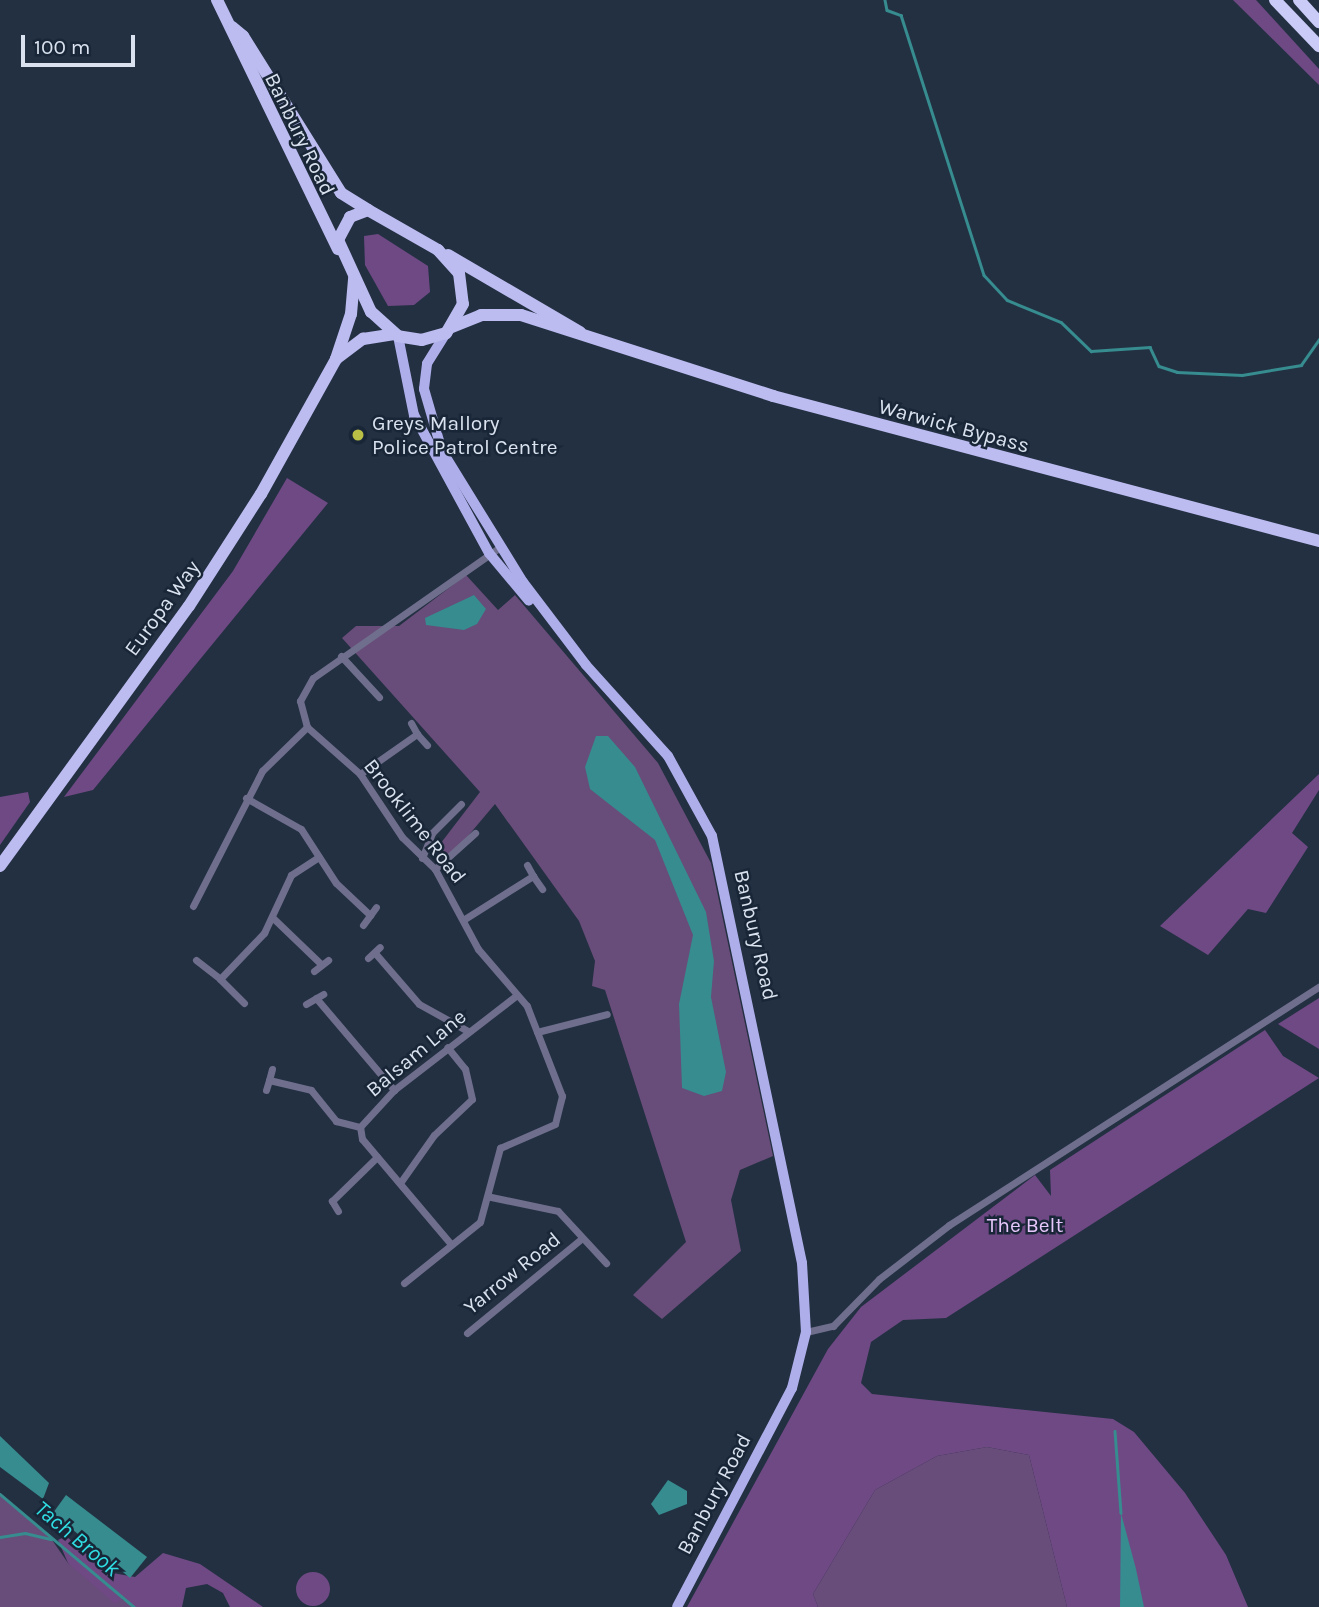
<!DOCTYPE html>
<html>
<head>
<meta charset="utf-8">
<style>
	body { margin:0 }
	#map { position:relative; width:1319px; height:1607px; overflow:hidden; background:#233042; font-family:Karla,sans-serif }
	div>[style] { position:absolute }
	.green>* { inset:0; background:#684c79 }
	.forest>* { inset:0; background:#6f4984 }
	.round { border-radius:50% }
	.water>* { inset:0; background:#368c8f }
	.stream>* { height:2.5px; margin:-1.25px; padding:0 1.25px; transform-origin:1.25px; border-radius:1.25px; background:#368c8f }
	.minor>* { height:7px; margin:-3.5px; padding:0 3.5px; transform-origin:3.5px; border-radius:3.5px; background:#6f6f8d }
	.primary>* { height:10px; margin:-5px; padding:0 5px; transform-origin:5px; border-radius:5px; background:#aeaeeb }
	.trunk>* { height:12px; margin:-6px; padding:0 6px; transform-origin:6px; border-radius:6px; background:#bcbcf1 }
	.motorway>* { height:12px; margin:-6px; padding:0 6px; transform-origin:6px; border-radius:6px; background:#cacbf7 }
	.dots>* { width:19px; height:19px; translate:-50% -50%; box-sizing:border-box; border:4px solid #192637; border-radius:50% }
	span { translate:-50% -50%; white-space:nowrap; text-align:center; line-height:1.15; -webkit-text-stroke:5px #192637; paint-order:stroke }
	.street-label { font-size:21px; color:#d9e2ee }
	.poi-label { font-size:21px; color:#d9e2ee }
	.left { translate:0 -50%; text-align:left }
	.park-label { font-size:21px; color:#e7c7fb }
	.water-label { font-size:23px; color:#2fdde2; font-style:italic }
	.scale { position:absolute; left:21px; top:35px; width:114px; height:32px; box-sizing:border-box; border:4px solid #d9e2ee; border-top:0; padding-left:9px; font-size:21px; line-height:24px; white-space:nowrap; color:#d9e2ee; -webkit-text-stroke:5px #192637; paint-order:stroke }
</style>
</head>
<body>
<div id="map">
	<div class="green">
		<div style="clip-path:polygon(466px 575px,498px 610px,515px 595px,658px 763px,711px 863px,773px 1156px,740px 1170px,731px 1200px,741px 1251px,662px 1319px,633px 1295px,686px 1242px,605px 990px,592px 986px,595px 961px,579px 921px,495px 804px,457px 849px,442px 858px,434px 852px,480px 792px,342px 638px,356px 626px,399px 626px)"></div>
		<div style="clip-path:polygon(987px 1447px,1029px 1455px,1067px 1607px,818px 1607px,813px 1594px,875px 1490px,937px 1456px)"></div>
		<div style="clip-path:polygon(0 1493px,50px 1537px,68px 1563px,134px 1607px,0 1607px)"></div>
	</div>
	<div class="forest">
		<div style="clip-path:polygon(1233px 0,1256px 0,1319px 69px,1319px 85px)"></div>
		<div style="clip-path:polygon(378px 234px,428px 266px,430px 292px,414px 305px,388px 306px,365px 265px,364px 236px)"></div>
		<div style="clip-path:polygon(287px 478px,328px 503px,93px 790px,64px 797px,233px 571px)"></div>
		<div style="clip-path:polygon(1319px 774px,1319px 790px,1292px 833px,1308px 847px,1266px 913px,1248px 909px,1208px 955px,1160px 926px)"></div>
		<div style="clip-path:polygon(28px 792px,30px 802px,0 845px,0 797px)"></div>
		<div style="clip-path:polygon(1319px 998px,1319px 1049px,1278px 1024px)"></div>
		<div style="clip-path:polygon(1265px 1030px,1283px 1056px,1319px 1078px,946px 1318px,903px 1320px,871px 1342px,861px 1383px,872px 1394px,1113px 1419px,1134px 1432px,1185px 1493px,1226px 1555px,1248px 1607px,1067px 1607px,1029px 1455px,987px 1447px,937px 1456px,875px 1490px,813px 1594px,818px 1607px,687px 1607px,828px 1349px,861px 1307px,1035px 1175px,1051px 1196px,1050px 1170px)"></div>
		<div style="clip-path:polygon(66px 1536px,107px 1572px,135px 1577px,163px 1553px,200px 1564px,263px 1607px,230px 1607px,223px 1593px,207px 1584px,186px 1588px,182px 1607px,134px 1607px,124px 1598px,115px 1604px,68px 1563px,58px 1540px)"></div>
		<div class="round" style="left:296px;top:1572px;width:34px;height:34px"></div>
	</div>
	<div class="water">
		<div style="clip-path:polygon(474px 595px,486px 609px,477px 624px,464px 630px,426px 625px,425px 618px)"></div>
		<div style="clip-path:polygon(596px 736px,608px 736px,635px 767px,706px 912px,714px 961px,711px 997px,726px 1072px,722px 1091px,704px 1096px,682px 1088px,679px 1004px,693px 935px,655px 840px,590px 789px,585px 767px)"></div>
		<div style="clip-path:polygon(0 1436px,49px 1483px,43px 1499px,0 1467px)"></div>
		<div style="clip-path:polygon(668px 1480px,687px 1491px,687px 1504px,659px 1515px,651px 1504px)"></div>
		<div style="clip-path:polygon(66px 1495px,147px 1557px,130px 1578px,53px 1513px)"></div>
		<div style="clip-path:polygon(1121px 1513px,1136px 1569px,1144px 1607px,1120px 1607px)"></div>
	</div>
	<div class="stream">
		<div style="left:885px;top:0;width:10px;rotate:79deg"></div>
		<div style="left:887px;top:10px;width:15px;rotate:20deg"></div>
		<div style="left:901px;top:15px;width:273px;rotate:72.3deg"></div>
		<div style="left:984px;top:275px;width:34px;rotate:47deg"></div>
		<div style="left:1007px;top:300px;width:58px;rotate:22.2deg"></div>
		<div style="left:1061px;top:322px;width:42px;rotate:44deg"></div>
		<div style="left:1091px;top:351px;width:59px;rotate:-3.9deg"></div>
		<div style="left:1150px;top:347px;width:21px;rotate:65deg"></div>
		<div style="left:1159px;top:366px;width:19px;rotate:18deg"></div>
		<div style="left:1177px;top:372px;width:65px;rotate:2.6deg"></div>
		<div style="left:1242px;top:375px;width:60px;rotate:-9.6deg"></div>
		<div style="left:1301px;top:365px;width:32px;rotate:-55deg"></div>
		<div style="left:1115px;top:1431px;width:82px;rotate:85.8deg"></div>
		<div style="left:0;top:1494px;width:175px;rotate:40.1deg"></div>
		<div style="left:0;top:1537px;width:25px;rotate:-9deg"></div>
		<div style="left:25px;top:1533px;width:27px;rotate:13deg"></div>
	</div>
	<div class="minor">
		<div style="left:341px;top:656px;width:56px;rotate:47.2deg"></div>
		<div style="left:411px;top:723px;width:13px;rotate:61deg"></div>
		<div style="left:360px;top:774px;width:70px;rotate:-35.1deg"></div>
		<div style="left:417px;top:734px;width:15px;rotate:48deg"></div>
		<div style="left:246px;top:798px;width:63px;rotate:29.4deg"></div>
		<div style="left:301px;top:829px;width:64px;rotate:57.1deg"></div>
		<div style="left:336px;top:883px;width:47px;rotate:43.3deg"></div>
		<div style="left:422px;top:858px;width:27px;rotate:-68deg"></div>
		<div style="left:432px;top:833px;width:41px;rotate:-45deg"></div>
		<div style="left:527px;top:865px;width:13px;rotate:61deg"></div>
		<div style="left:435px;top:869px;width:54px;rotate:-42deg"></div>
		<div style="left:193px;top:906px;width:152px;rotate:-62.9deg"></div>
		<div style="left:262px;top:771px;width:63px;rotate:-44.4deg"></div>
		<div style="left:273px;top:918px;width:66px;rotate:43.8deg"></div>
		<div style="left:463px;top:920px;width:83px;rotate:-32.2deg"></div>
		<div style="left:533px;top:876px;width:16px;rotate:55deg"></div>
		<div style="left:363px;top:925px;width:22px;rotate:-54deg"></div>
		<div style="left:375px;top:953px;width:67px;rotate:49.2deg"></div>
		<div style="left:419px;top:1004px;width:56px;rotate:28.9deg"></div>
		<div style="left:368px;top:958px;width:16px;rotate:-43deg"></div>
		<div style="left:196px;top:960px;width:31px;rotate:38deg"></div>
		<div style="left:314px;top:971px;width:18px;rotate:-38deg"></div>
		<div style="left:316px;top:998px;width:121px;rotate:49.7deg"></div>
		<div style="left:244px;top:1003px;width:34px;rotate:-135deg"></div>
		<div style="left:220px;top:979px;width:64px;rotate:-46.3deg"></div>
		<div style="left:264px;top:933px;width:64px;rotate:-65deg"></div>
		<div style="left:291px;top:875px;width:33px;rotate:-33deg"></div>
		<div style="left:306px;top:1004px;width:20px;rotate:-30deg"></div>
		<div style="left:537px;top:1032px;width:72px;rotate:-14.4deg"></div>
		<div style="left:272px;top:1069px;width:11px;rotate:105deg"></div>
		<div style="left:269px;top:1080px;width:43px;rotate:13.4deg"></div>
		<div style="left:311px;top:1090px;width:40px;rotate:51deg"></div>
		<div style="left:336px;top:1121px;width:25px;rotate:14deg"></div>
		<div style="left:266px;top:1090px;width:10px;rotate:-73deg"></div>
		<div style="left:400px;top:1183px;width:59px;rotate:-54.7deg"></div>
		<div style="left:434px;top:1135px;width:52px;rotate:-43.5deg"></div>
		<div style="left:472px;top:1099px;width:31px;rotate:-103deg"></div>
		<div style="left:465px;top:1069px;width:28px;rotate:-129deg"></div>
		<div style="left:491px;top:1197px;width:68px;rotate:11.8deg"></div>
		<div style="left:558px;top:1211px;width:71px;rotate:47.3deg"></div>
		<div style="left:338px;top:1211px;width:12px;rotate:-121deg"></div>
		<div style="left:332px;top:1201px;width:63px;rotate:-44.4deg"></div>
		<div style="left:450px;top:1243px;width:136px;rotate:-130.2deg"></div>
		<div style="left:362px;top:1139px;width:12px;rotate:-99deg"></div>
		<div style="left:360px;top:1127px;width:50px;rotate:-47.4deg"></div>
		<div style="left:394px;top:1090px;width:155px;rotate:-37.7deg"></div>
		<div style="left:404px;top:1283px;width:97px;rotate:-38.8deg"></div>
		<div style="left:480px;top:1222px;width:77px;rotate:-74.9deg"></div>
		<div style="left:500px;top:1148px;width:60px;rotate:-23.6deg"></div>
		<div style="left:555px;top:1124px;width:29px;rotate:-76deg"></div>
		<div style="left:562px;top:1096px;width:97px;rotate:-111.3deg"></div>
		<div style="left:527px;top:1006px;width:75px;rotate:-130.7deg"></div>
		<div style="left:478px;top:949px;width:91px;rotate:-118.3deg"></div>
		<div style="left:435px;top:869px;width:46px;rotate:-135.9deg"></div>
		<div style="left:402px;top:837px;width:76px;rotate:-123.7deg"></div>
		<div style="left:360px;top:774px;width:71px;rotate:-138.4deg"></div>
		<div style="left:307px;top:727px;width:27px;rotate:-105deg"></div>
		<div style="left:300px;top:701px;width:26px;rotate:-61deg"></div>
		<div style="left:313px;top:678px;width:227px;rotate:-35deg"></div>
		<div style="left:806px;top:1332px;width:28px;rotate:-13deg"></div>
		<div style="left:833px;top:1326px;width:66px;rotate:-45.6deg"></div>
		<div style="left:879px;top:1279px;width:88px;rotate:-37.6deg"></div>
		<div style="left:949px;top:1225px;width:440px;rotate:-32.8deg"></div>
		<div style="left:467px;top:1333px;width:146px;rotate:-39.5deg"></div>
	</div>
	<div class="primary">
		<div style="left:446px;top:333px;width:36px;rotate:122deg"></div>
		<div style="left:427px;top:364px;width:25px;rotate:97deg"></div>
		<div style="left:424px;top:389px;width:65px;rotate:73.8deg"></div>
		<div style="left:442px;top:451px;width:154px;rotate:58.3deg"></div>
		<div style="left:523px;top:582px;width:104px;rotate:52.8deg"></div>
		<div style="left:586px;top:665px;width:122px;rotate:48deg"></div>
		<div style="left:668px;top:756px;width:91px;rotate:61.2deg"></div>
		<div style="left:712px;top:836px;width:436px;rotate:78.1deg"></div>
		<div style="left:802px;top:1263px;width:69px;rotate:86.7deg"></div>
		<div style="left:806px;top:1332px;width:58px;rotate:104deg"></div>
		<div style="left:792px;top:1388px;width:247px;rotate:117.7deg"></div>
		<div style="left:398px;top:336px;width:81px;rotate:78.6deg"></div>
		<div style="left:414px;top:415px;width:157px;rotate:61.5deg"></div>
		<div style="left:489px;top:553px;width:62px;rotate:50.2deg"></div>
	</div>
	<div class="trunk">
		<div style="left:217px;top:0;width:277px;rotate:64.1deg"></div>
		<div style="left:232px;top:27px;width:14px;rotate:39deg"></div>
		<div style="left:243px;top:36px;width:185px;rotate:58deg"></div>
		<div style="left:341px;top:193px;width:32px;rotate:32deg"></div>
		<div style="left:368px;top:210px;width:81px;rotate:29.7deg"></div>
		<div style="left:438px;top:250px;width:31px;rotate:48deg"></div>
		<div style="left:459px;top:273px;width:31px;rotate:83deg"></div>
		<div style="left:463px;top:304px;width:34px;rotate:120deg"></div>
		<div style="left:446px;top:333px;width:25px;rotate:164deg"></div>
		<div style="left:422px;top:340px;width:24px;rotate:-171deg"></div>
		<div style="left:398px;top:336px;width:36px;rotate:-138deg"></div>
		<div style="left:371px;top:312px;width:79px;rotate:-114.6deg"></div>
		<div style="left:338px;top:240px;width:26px;rotate:-62deg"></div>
		<div style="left:350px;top:217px;width:19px;rotate:-21deg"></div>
		<div style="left:448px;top:255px;width:153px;rotate:30.3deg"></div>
		<div style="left:452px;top:327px;width:31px;rotate:-22deg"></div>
		<div style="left:481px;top:315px;width:40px"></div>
		<div style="left:521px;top:315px;width:265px;rotate:17.8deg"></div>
		<div style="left:773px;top:396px;width:565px;rotate:14.87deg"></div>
		<div style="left:336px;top:359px;width:34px;rotate:-37deg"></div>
		<div style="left:363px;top:339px;width:30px;rotate:-9deg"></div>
		<div style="left:0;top:866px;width:321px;rotate:-54deg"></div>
		<div style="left:189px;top:606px;width:133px;rotate:-57.3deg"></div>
		<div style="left:261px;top:494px;width:154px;rotate:-60.9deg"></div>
		<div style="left:336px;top:359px;width:47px;rotate:-71.6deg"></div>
		<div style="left:351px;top:314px;width:36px;rotate:-85deg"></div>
	</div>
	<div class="motorway">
		<div style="left:1275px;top:0;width:64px;rotate:46.3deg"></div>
		<div style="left:1299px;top:0;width:30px;rotate:48deg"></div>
	</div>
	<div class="dots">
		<div style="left:358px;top:435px;background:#bac045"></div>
	</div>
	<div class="street-label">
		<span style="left:300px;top:134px;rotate:64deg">Banbury Road</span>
		<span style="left:954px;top:426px;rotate:15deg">Warwick Bypass</span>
		<span style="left:162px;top:608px;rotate:-54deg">Europa Way</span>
		<span style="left:415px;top:821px;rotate:52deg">Brooklime Road</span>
		<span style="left:756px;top:935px;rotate:77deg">Banbury Road</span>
		<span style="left:416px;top:1053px;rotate:-40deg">Balsam Lane</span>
		<span style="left:512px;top:1273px;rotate:-39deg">Yarrow Road</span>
		<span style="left:714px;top:1494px;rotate:-62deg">Banbury Road</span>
	</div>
	<div class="poi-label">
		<span class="left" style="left:372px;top:435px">Greys Mallory<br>Police Patrol Centre</span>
	</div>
	<div class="park-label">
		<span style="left:1025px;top:1225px">The Belt</span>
	</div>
	<div class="water-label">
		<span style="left:77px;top:1539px;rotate:40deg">Tach Brook</span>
	</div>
	<div class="scale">100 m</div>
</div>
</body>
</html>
